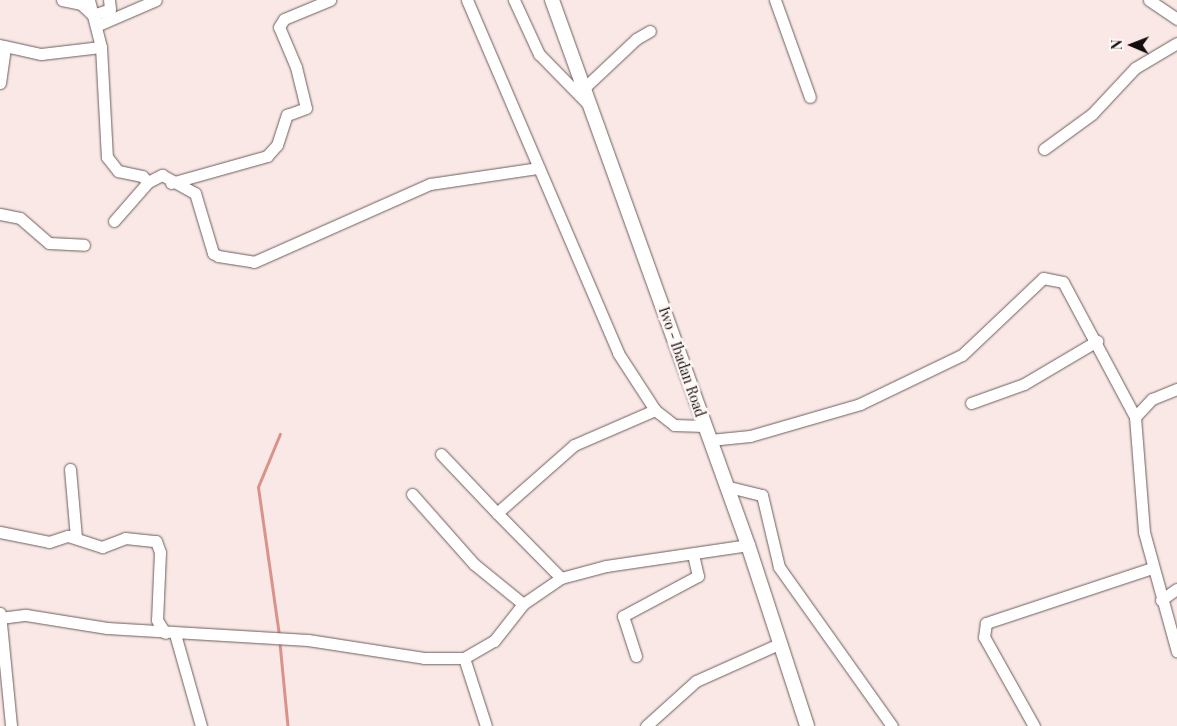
<!DOCTYPE html>
<html>
<head>
<meta charset="utf-8">
<style>
	body { margin:0 }
	#map { position:relative; width:1177px; height:726px; overflow:hidden; background:#f9e8e5; font-family:"Playfair Display",serif }
	div>[style] { position:absolute }
	.stream>* { height:2.5px; margin:-1.25px; padding:0 1.25px; transform-origin:1.25px; border-radius:1.25px; background:#da938a }
	.roads { filter:drop-shadow(0 0 1px #6c5e5c) drop-shadow(0 0 1px #6c5e5c) }
	.minor>* { height:11px; margin:-5.5px; padding:0 5.5px; transform-origin:5.5px; border-radius:5.5px; background:#fff }
	.major>* { height:14px; margin:-7px; padding:0 7px; transform-origin:7px; border-radius:7px; background:#fff }
	span { translate:-50% -50%; white-space:nowrap; text-align:center; line-height:1.15; -webkit-text-stroke:5px #fff7f6; paint-order:stroke }
	.street-label { font-size:14px; color:#130e0d }
	.north { position:absolute; left:1107px; top:20px; width:50px; height:50px; -webkit-text-stroke:4px #fff7f6; paint-order:stroke; rotate:271deg; font-size:14px; font-weight:700; line-height:20px; text-align:center; color:#130e0d }
	.north::after { content:''; display:block; margin:auto; width:18px; height:22px; background:#130e0d; clip-path:polygon(50% 0,100% 100%,50% 72%,0 100%) }
</style>
</head>
<body>
<div id="map">
	<div class="stream">
		<div style="left:279px;top:635px;width:149px;rotate:-98.1deg"></div>
		<div style="left:258px;top:487px;width:57px;rotate:-67.5deg"></div>
		<div style="left:280px;top:643px;width:83px;rotate:84.5deg"></div>
	</div>
	<div class="roads">
		<div class="minor">
			<div style="left:62px;top:0;width:19px;rotate:12deg"></div>
			<div style="left:81px;top:4px;width:16px;rotate:43deg"></div>
			<div style="left:93px;top:15px;width:18px;rotate:-19deg"></div>
			<div style="left:110px;top:9px;width:9px;rotate:-96deg"></div>
			<div style="left:89px;top:0;width:49px;rotate:75.7deg"></div>
			<div style="left:101px;top:47px;width:110px;rotate:86.9deg"></div>
			<div style="left:107px;top:157px;width:18px;rotate:52deg"></div>
			<div style="left:118px;top:171px;width:25px;rotate:12deg"></div>
			<div style="left:142px;top:176px;width:8px;rotate:45deg"></div>
			<div style="left:148px;top:182px;width:16px;rotate:-27deg"></div>
			<div style="left:162px;top:175px;width:38px;rotate:29deg"></div>
			<div style="left:195px;top:193px;width:63px;rotate:73.3deg"></div>
			<div style="left:213px;top:253px;width:6px;rotate:31deg"></div>
			<div style="left:218px;top:256px;width:36px;rotate:9deg"></div>
			<div style="left:254px;top:262px;width:193px;rotate:-23.9deg"></div>
			<div style="left:430px;top:184px;width:110px;rotate:-8.4deg"></div>
			<div style="left:467px;top:0;width:384px;rotate:66.8deg"></div>
			<div style="left:618px;top:353px;width:68px;rotate:57deg"></div>
			<div style="left:655px;top:410px;width:24px;rotate:38deg"></div>
			<div style="left:674px;top:425px;width:30px;rotate:2deg"></div>
			<div style="left:514px;top:0;width:60px;rotate:65.2deg"></div>
			<div style="left:539px;top:54px;width:71px;rotate:45.6deg"></div>
			<div style="left:775px;top:0;width:103px;rotate:70.2deg"></div>
			<div style="left:1149px;top:0;width:34px;rotate:34deg"></div>
			<div style="left:96px;top:26px;width:65px;rotate:-23.4deg"></div>
			<div style="left:0;top:45px;width:42px;rotate:12.4deg"></div>
			<div style="left:41px;top:54px;width:60px;rotate:-6.7deg"></div>
			<div style="left:0;top:83px;width:37px;rotate:-82deg"></div>
			<div style="left:583px;top:89px;width:73px;rotate:-43.3deg"></div>
			<div style="left:636px;top:39px;width:16px;rotate:-30deg"></div>
			<div style="left:1044px;top:149px;width:59px;rotate:-36.1deg"></div>
			<div style="left:1092px;top:114px;width:63px;rotate:-46.9deg"></div>
			<div style="left:1135px;top:68px;width:49px;rotate:-30.8deg"></div>
			<div style="left:171px;top:183px;width:100px;rotate:-15.7deg"></div>
			<div style="left:267px;top:156px;width:15px;rotate:-48deg"></div>
			<div style="left:277px;top:145px;width:32px;rotate:-72deg"></div>
			<div style="left:287px;top:115px;width:20px;rotate:-20deg"></div>
			<div style="left:306px;top:108px;width:42px;rotate:-103.7deg"></div>
			<div style="left:296px;top:67px;width:43px;rotate:-113deg"></div>
			<div style="left:279px;top:27px;width:9px;rotate:-58deg"></div>
			<div style="left:284px;top:19px;width:50px;rotate:-22.4deg"></div>
			<div style="left:0;top:214px;width:20px;rotate:11deg"></div>
			<div style="left:20px;top:218px;width:38px;rotate:41deg"></div>
			<div style="left:49px;top:243px;width:35px;rotate:3deg"></div>
			<div style="left:114px;top:221px;width:52px;rotate:-48.9deg"></div>
			<div style="left:971px;top:403px;width:56px;rotate:-19.7deg"></div>
			<div style="left:1024px;top:384px;width:85px;rotate:-30.5deg"></div>
			<div style="left:1135px;top:417px;width:25px;rotate:-47deg"></div>
			<div style="left:1152px;top:399px;width:27px;rotate:-22deg"></div>
			<div style="left:710px;top:440px;width:40px;rotate:-5.7deg"></div>
			<div style="left:750px;top:436px;width:115px;rotate:-16.2deg"></div>
			<div style="left:860px;top:404px;width:113px;rotate:-25.7deg"></div>
			<div style="left:962px;top:355px;width:112px;rotate:-43.5deg"></div>
			<div style="left:1043px;top:278px;width:20px;rotate:11deg"></div>
			<div style="left:1063px;top:282px;width:153px;rotate:61.9deg"></div>
			<div style="left:1135px;top:417px;width:115px;rotate:85.5deg"></div>
			<div style="left:1144px;top:532px;width:124px;rotate:74.6deg"></div>
			<div style="left:441px;top:454px;width:81px;rotate:46.5deg"></div>
			<div style="left:70px;top:469px;width:69px;rotate:85deg"></div>
			<div style="left:725px;top:486px;width:38px;rotate:14deg"></div>
			<div style="left:762px;top:495px;width:74px;rotate:76.7deg"></div>
			<div style="left:779px;top:567px;width:195px;rotate:54.6deg"></div>
			<div style="left:412px;top:494px;width:94px;rotate:48.5deg"></div>
			<div style="left:474px;top:564px;width:63px;rotate:39.2deg"></div>
			<div style="left:0;top:532px;width:50px;rotate:11.5deg"></div>
			<div style="left:49px;top:542px;width:20px;rotate:-18deg"></div>
			<div style="left:68px;top:536px;width:36px;rotate:18deg"></div>
			<div style="left:102px;top:547px;width:25px;rotate:-21deg"></div>
			<div style="left:125px;top:538px;width:31px;rotate:6deg"></div>
			<div style="left:156px;top:541px;width:12px;rotate:70deg"></div>
			<div style="left:160px;top:552px;width:68px;rotate:92.5deg"></div>
			<div style="left:157px;top:620px;width:15px;rotate:58deg"></div>
			<div style="left:561px;top:578px;width:91px;rotate:-134.6deg"></div>
			<div style="left:497px;top:513px;width:103px;rotate:-41.4deg"></div>
			<div style="left:574px;top:445px;width:88px;rotate:-23.4deg"></div>
			<div style="left:1161px;top:600px;width:19px;rotate:-35deg"></div>
			<div style="left:0;top:613px;width:114px;rotate:84.4deg"></div>
			<div style="left:0;top:618px;width:26px;rotate:-7deg"></div>
			<div style="left:26px;top:615px;width:82px;rotate:9.1deg"></div>
			<div style="left:107px;top:628px;width:201px;rotate:3.4deg"></div>
			<div style="left:308px;top:640px;width:117px;rotate:8.8deg"></div>
			<div style="left:424px;top:658px;width:40px"></div>
			<div style="left:464px;top:658px;width:34px;rotate:-30deg"></div>
			<div style="left:494px;top:641px;width:47px;rotate:-51.9deg"></div>
			<div style="left:523px;top:604px;width:46px;rotate:-34.4deg"></div>
			<div style="left:561px;top:578px;width:47px;rotate:-14.9deg"></div>
			<div style="left:606px;top:566px;width:144px;rotate:-8.4deg"></div>
			<div style="left:175px;top:634px;width:96px;rotate:74.2deg"></div>
			<div style="left:636px;top:656px;width:42px;rotate:-108deg"></div>
			<div style="left:623px;top:616px;width:85px;rotate:-28.1deg"></div>
			<div style="left:698px;top:576px;width:22px;rotate:-103deg"></div>
			<div style="left:464px;top:658px;width:71px;rotate:72.1deg"></div>
			<div style="left:646px;top:726px;width:67px;rotate:-42deg"></div>
			<div style="left:696px;top:681px;width:93px;rotate:-24.1deg"></div>
			<div style="left:1034px;top:726px;width:102px;rotate:-119.3deg"></div>
			<div style="left:984px;top:637px;width:14px;rotate:-82deg"></div>
			<div style="left:986px;top:623px;width:175px;rotate:-18.3deg"></div>
		</div>
		<div class="major">
			<div style="left:552px;top:0;width:579px;rotate:70.22deg"></div>
			<div style="left:748px;top:545px;width:190px;rotate:71.9deg"></div>
		</div>
	</div>
	<div class="street-label">
		<span style="left:682px;top:362px;rotate:71deg">Iwo - Ibadan Road</span>
	</div>
	<div class="north">N</div>
</div>
</body>
</html>
